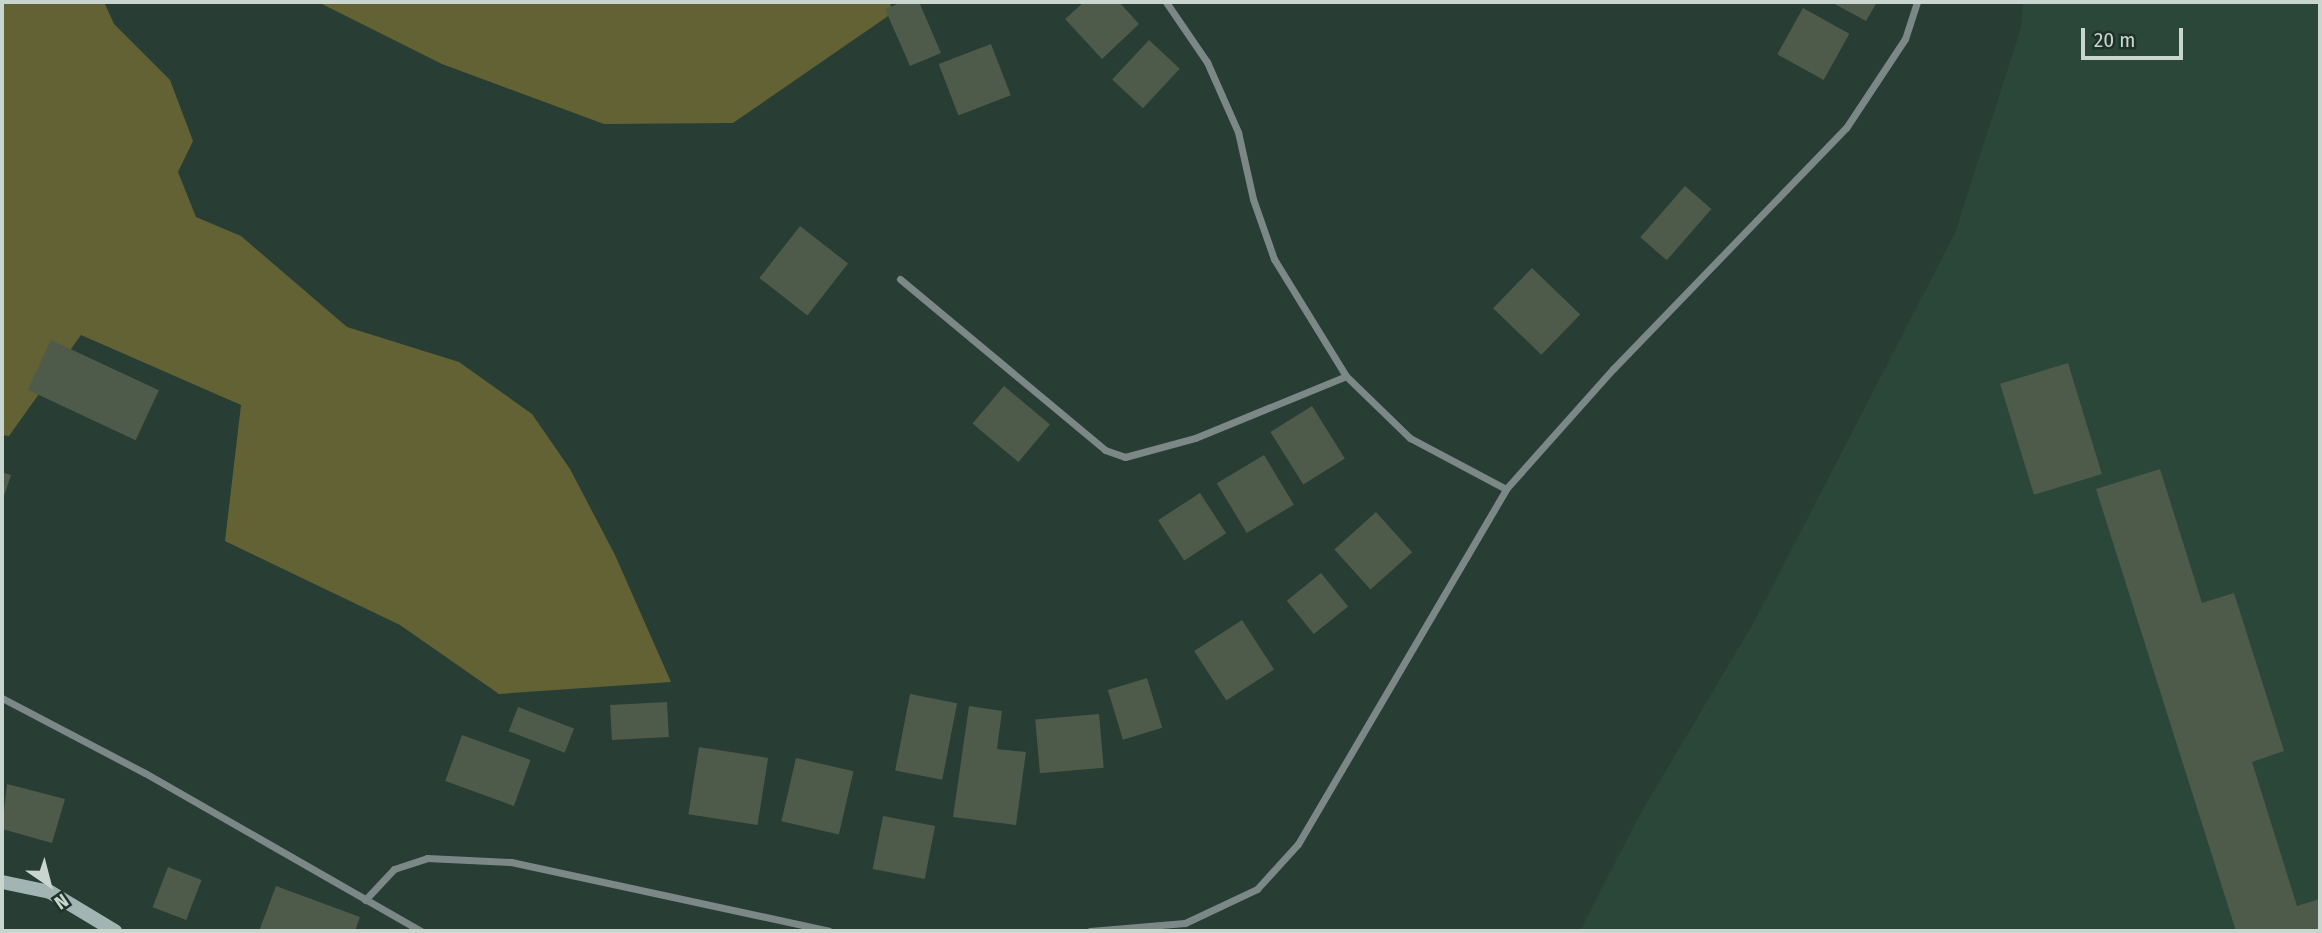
<!DOCTYPE html>
<html>
<head>
<meta charset="utf-8">
<style>
	body { margin:0 }
	#map { position:relative; width:2322px; height:933px; overflow:hidden; background:#283d33; font-family:"Fira Sans Condensed",sans-serif }
	div>[style] { position:absolute }
	.built>* { inset:0; background:#2a473a }
	.green>* { inset:0; background:#626234 }
	.building>* { inset:0; background:#4f5b4a; transform-origin:0 0 }
	.street>* { height:7px; margin:-3.5px; padding:0 3.5px; transform-origin:3.5px; border-radius:3.5px; background:#7c8887 }
	.secondary>* { height:14px; margin:-7px; padding:0 7px; transform-origin:7px; border-radius:7px; background:#a2b5b4 }
	span { translate:-50% -50%; white-space:nowrap; text-align:center; line-height:1.15; -webkit-text-stroke:7px #1e3229; paint-order:stroke }
	.frame { position:absolute; inset:0; border:4px solid #c9d6d0; pointer-events:none }
	.north { position:absolute; left:14px; top:849px; width:70px; height:70px; -webkit-text-stroke:5px #1e3229; paint-order:stroke; rotate:145deg; font-size:19px; font-weight:700; line-height:28px; text-align:center; color:#c9d6d0 }
	.north::after { content:''; display:block; margin:auto; width:24px; height:32px; background:#c9d6d0; clip-path:polygon(50% 0,100% 100%,50% 72%,0 100%) }
	.scale { position:absolute; left:2081px; top:28px; width:102px; height:32px; box-sizing:border-box; border:4px solid #c9d6d0; border-top:0; padding-left:9px; font-size:21px; line-height:24px; white-space:nowrap; color:#c9d6d0; -webkit-text-stroke:5px #1e3229; paint-order:stroke }
</style>
</head>
<body>
<div id="map">
	<div class="built">
		<div style="clip-path:polygon(2023px 2px,2320px 2px,2320px 931px,1580px 931px,1639px 816px,1754px 622px,1955px 233px,2021px 28px)"></div>
	</div>
	<div class="green">
		<div style="clip-path:polygon(2px 2px,104px 2px,114px 24px,170px 80px,193px 141px,178px 172px,196px 217px,241px 236px,347px 327px,459px 362px,532px 414px,570px 469px,615px 555px,671px 682px,499px 694px,400px 625px,225px 541px,241px 405px,81px 335px,9px 436px,2px 435px)"></div>
		<div style="clip-path:polygon(318px 2px,889px 2px,894px 12px,733px 123px,604px 124px,442px 64px)"></div>
	</div>
	<div class="building">
		<div style="clip-path:polygon(902px 2px,919px 2px,941px 53px,910px 66px,885px 9px)"></div>
		<div style="clip-path:polygon(1084px 2px,1119px 2px,1139px 24px,1102px 59px,1065px 19px)"></div>
		<div style="clip-path:polygon(1831px 2px,1877px 2px,1866px 21px)"></div>
		<div style="left:1803px;top:8px;width:53px;height:53px;rotate:29deg"></div>
		<div style="left:1149px;top:40px;width:42px;height:54px;rotate:43deg"></div>
		<div style="left:991px;top:44px;width:55px;height:56px;rotate:69deg"></div>
		<div style="left:1685px;top:186px;width:35px;height:68px;rotate:41deg"></div>
		<div style="left:800px;top:226px;width:61px;height:66px;rotate:38deg"></div>
		<div style="left:1532px;top:268px;width:67px;height:56px;rotate:44deg"></div>
		<div style="left:51px;top:340px;width:119px;height:55px;rotate:25deg"></div>
		<div style="left:2068px;top:363px;width:116px;height:71px;rotate:73deg"></div>
		<div style="left:1004px;top:386px;width:60px;height:49px;rotate:40deg"></div>
		<div style="left:1312px;top:406px;width:62px;height:49px;rotate:58deg"></div>
		<div style="left:1264px;top:455px;width:58px;height:55px;rotate:59deg"></div>
		<div style="clip-path:polygon(2160px 469px,2202px 603px,2234px 593px,2284px 751px,2252px 762px,2297px 906px,2320px 899px,2320px 931px,2236px 931px,2096px 489px)"></div>
		<div style="clip-path:polygon(2px 472px,11px 475px,2px 502px)"></div>
		<div style="left:1200px;top:493px;width:48px;height:50px;rotate:57deg"></div>
		<div style="left:1376px;top:512px;width:54px;height:56px;rotate:48deg"></div>
		<div style="left:1321px;top:573px;width:43px;height:44px;rotate:51deg"></div>
		<div style="left:1242px;top:620px;width:59px;height:57px;rotate:57deg"></div>
		<div style="left:1147px;top:678px;width:52px;height:41px;rotate:73deg"></div>
		<div style="left:910px;top:694px;width:48px;height:78px;rotate:11deg"></div>
		<div style="left:667px;top:702px;width:35px;height:57px;rotate:87deg"></div>
		<div style="clip-path:polygon(969px 706px,1002px 711px,997px 749px,1026px 752px,1016px 825px,953px 817px)"></div>
		<div style="left:518px;top:707px;width:60px;height:26px;rotate:21deg"></div>
		<div style="left:1099px;top:714px;width:54px;height:64px;rotate:85deg"></div>
		<div style="left:462px;top:735px;width:73px;height:49px;rotate:20deg"></div>
		<div style="left:699px;top:747px;width:70px;height:68px;rotate:9deg"></div>
		<div style="left:796px;top:758px;width:59px;height:65px;rotate:13deg"></div>
		<div style="clip-path:polygon(7px 784px,65px 799px,52px 843px,2px 829px)"></div>
		<div style="left:883px;top:816px;width:53px;height:54px;rotate:11deg"></div>
		<div style="left:168px;top:867px;width:36px;height:43px;rotate:21deg"></div>
		<div style="clip-path:polygon(276px 886px,360px 917px,355px 931px,259px 931px)"></div>
	</div>
	<div class="street">
		<div style="left:1166px;top:2px;width:73px;rotate:55.7deg"></div>
		<div style="left:1207px;top:62px;width:77px;rotate:66.1deg"></div>
		<div style="left:1238px;top:132px;width:69px;rotate:77.4deg"></div>
		<div style="left:1253px;top:199px;width:64px;rotate:70.7deg"></div>
		<div style="left:1274px;top:259px;width:137px;rotate:58.4deg"></div>
		<div style="left:1346px;top:376px;width:89px;rotate:44.1deg"></div>
		<div style="left:1410px;top:438px;width:109px;rotate:28deg"></div>
		<div style="left:900px;top:279px;width:267px;rotate:39.8deg"></div>
		<div style="left:1105px;top:450px;width:21px;rotate:19deg"></div>
		<div style="left:1125px;top:457px;width:73px;rotate:-15.2deg"></div>
		<div style="left:1195px;top:438px;width:163px;rotate:-22.3deg"></div>
		<div style="left:2px;top:698px;width:161px;rotate:27.7deg"></div>
		<div style="left:145px;top:773px;width:318px;rotate:29.8deg"></div>
		<div style="left:365px;top:900px;width:42px;rotate:-46.9deg"></div>
		<div style="left:394px;top:869px;width:35px;rotate:-18deg"></div>
		<div style="left:427px;top:858px;width:84px;rotate:2.7deg"></div>
		<div style="left:511px;top:862px;width:325px;rotate:12.2deg"></div>
		<div style="left:1090px;top:931px;width:95px;rotate:-4.8deg"></div>
		<div style="left:1185px;top:923px;width:80px;rotate:-25.3deg"></div>
		<div style="left:1257px;top:889px;width:61px;rotate:-47.7deg"></div>
		<div style="left:1298px;top:844px;width:411px;rotate:-59.6deg"></div>
		<div style="left:1506px;top:489px;width:161px;rotate:-48.3deg"></div>
		<div style="left:1613px;top:369px;width:335px;rotate:-46deg"></div>
		<div style="left:1846px;top:128px;width:107px;rotate:-56.5deg"></div>
		<div style="left:1905px;top:39px;width:39px;rotate:-72deg"></div>
	</div>
	<div class="secondary">
		<div style="left:2px;top:882px;width:49px;rotate:11.8deg"></div>
		<div style="left:50px;top:892px;width:76px;rotate:31deg"></div>
	</div>
	<div class="frame"></div>
	<div class="north">N</div>
	<div class="scale">20 m</div>
</div>
</body>
</html>
